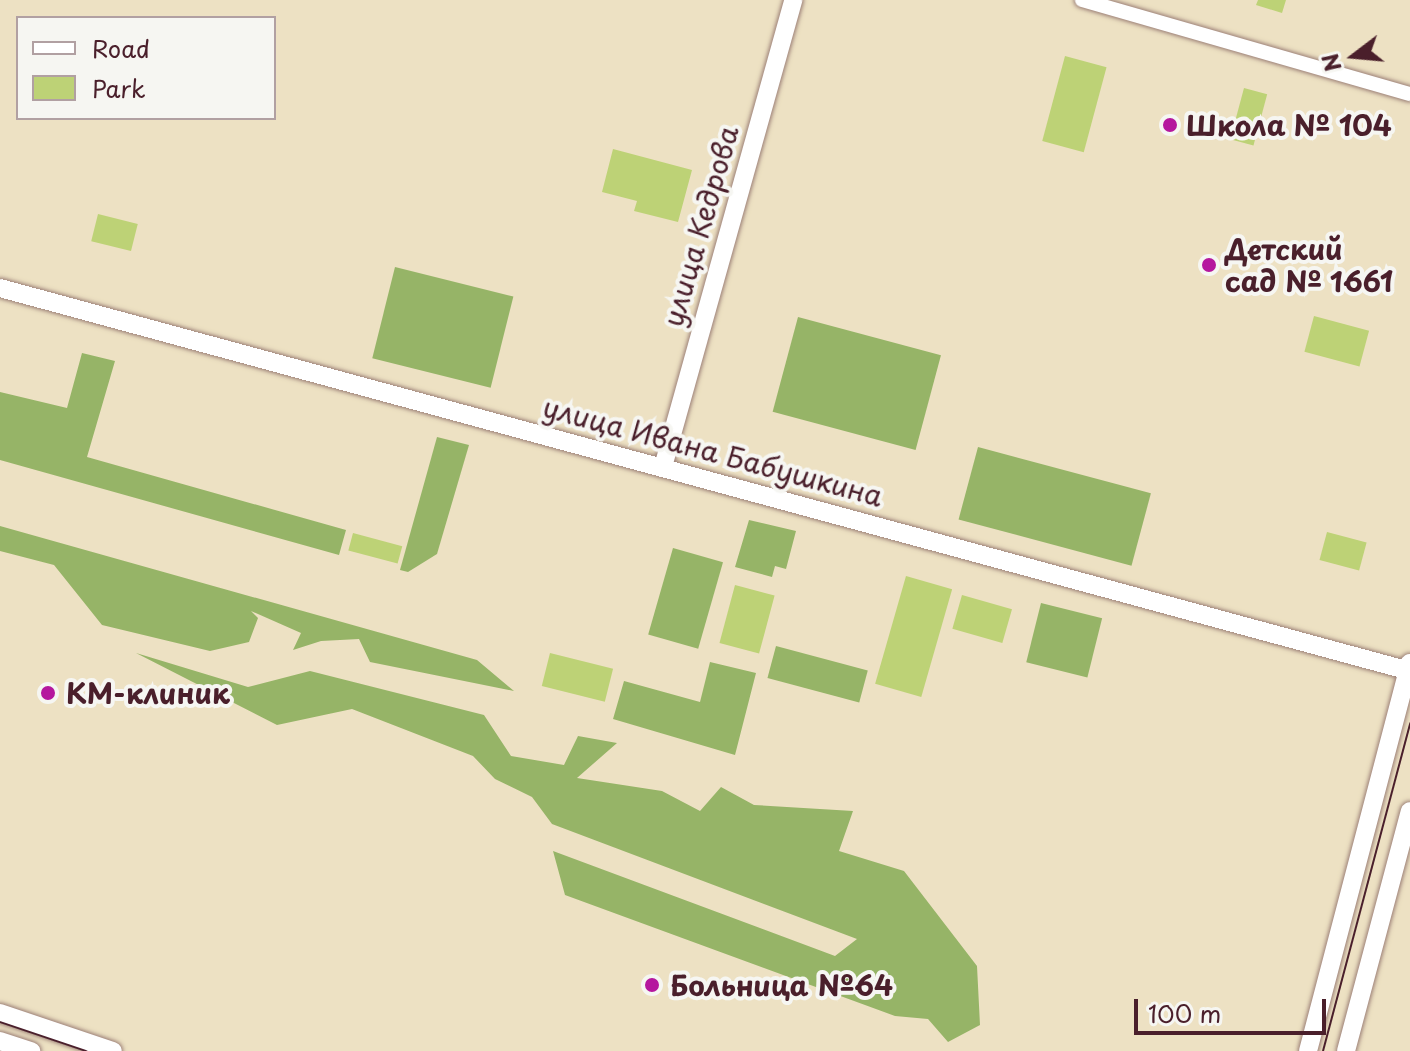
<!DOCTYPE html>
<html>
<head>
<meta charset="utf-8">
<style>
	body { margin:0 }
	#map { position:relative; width:1410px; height:1051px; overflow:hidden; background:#ede1c3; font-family:"Playpen Sans",sans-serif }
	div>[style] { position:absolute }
	.green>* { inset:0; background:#bdd276; transform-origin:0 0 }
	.forest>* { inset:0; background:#96b467; transform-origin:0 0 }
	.roads { filter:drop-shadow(0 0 2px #9c8077) drop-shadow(0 0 2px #9c8077) }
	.street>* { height:14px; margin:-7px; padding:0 7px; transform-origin:7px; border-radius:7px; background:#fff }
	.secondary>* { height:18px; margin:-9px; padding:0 9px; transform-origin:9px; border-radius:9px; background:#fff }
	.tram>* { height:2px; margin:-1px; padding:0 1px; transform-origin:1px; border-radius:1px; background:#4a1f2b }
	.dots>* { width:22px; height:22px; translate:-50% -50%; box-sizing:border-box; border:4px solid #f6f6f2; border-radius:50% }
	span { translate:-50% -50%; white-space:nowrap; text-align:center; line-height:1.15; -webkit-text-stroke:8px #f6f6f2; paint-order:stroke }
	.poi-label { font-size:28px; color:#4a1f2b; font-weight:700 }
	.left { translate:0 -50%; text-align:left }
	.street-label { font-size:28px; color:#4a1f2b }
	.legend { position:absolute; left:16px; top:16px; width:260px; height:104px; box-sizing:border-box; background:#f6f6f2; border:2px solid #b1a0a2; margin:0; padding:10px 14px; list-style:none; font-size:24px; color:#4a1f2b }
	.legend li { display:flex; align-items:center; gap:16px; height:40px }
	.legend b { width:40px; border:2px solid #b1a0a2 }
	.north { position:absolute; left:1314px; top:16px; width:80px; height:80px; -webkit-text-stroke:6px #f6f6f2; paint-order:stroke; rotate:254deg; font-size:22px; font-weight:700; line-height:32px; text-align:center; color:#4a1f2b }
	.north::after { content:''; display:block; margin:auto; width:28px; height:36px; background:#4a1f2b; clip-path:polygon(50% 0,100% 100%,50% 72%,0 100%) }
	.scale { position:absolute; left:1134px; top:999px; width:192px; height:36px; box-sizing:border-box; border:4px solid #4a1f2b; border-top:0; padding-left:10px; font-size:24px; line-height:28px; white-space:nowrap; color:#4a1f2b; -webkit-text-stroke:6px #f6f6f2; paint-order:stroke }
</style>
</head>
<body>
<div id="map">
	<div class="green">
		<div style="clip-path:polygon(1258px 0,1286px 0,1282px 13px,1256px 5px)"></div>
		<div style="left:1065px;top:56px;width:43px;height:88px;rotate:15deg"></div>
		<div style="left:1244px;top:88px;width:24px;height:53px;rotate:15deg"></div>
		<div style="clip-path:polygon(613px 149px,692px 170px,678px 222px,634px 211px,637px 201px,602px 192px)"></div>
		<div style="left:98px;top:214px;width:41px;height:28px;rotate:14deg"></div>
		<div style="left:1314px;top:316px;width:57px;height:37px;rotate:15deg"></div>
		<div style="left:1327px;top:532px;width:41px;height:29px;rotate:15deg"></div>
		<div style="left:353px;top:533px;width:51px;height:18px;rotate:15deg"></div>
		<div style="left:906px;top:576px;width:48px;height:112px;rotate:16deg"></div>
		<div style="left:735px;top:585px;width:41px;height:60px;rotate:15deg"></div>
		<div style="left:962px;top:595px;width:52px;height:35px;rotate:16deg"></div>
		<div style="left:550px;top:653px;width:65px;height:34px;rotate:14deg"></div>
	</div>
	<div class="forest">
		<div style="left:395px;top:267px;width:122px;height:94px;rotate:14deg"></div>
		<div style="left:798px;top:317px;width:148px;height:98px;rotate:15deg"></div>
		<div style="clip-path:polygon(82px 353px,115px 361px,87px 457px,346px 530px,339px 555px,0 460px,0 392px,67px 408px)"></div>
		<div style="clip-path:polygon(437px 437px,469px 445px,437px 554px,408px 572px,400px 570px)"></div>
		<div style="left:978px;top:447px;width:179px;height:75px;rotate:15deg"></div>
		<div style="clip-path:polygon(749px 520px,796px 531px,786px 569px,775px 566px,772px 577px,735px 567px)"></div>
		<div style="clip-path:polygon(0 526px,477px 660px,514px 691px,370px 662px,359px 639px,321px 641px,293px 650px,301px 633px,251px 611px,258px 618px,249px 642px,210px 651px,102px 625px,54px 565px,0 551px)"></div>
		<div style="left:673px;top:548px;width:52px;height:90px;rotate:16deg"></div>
		<div style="left:1041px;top:603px;width:63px;height:61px;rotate:14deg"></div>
		<div style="left:776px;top:646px;width:95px;height:33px;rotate:15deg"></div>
		<div style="clip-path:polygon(136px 653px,248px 687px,310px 671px,484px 715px,511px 756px,564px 765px,578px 736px,617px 743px,577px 778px,662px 791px,700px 811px,721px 787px,754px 805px,853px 811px,839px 851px,904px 871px,977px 966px,980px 1025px,948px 1042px,928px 1019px,895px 1016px,565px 895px,553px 851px,835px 956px,857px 939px,552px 824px,532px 797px,495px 779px,473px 756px,352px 709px,277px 725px)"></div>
		<div style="clip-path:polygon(710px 662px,756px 673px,735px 755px,613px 719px,624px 681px,700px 702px)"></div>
	</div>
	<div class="roads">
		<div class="street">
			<div style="left:1082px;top:0;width:341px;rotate:16deg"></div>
		</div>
		<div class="secondary">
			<div style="left:0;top:288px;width:1461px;rotate:15.2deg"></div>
			<div style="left:663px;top:467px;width:485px;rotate:-74.4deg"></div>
			<div style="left:0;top:1013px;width:119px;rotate:18.6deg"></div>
			<div style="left:0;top:1041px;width:33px;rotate:18deg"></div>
			<div style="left:1308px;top:1051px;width:401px;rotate:-75.3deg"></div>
			<div style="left:1346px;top:1051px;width:248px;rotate:-75.1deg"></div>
		</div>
	</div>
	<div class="tram">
		<div style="left:0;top:1022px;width:91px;rotate:18.6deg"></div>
		<div style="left:1323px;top:1051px;width:339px;rotate:-75.1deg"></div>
	</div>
	<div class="dots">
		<div style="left:1170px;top:125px;background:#b5179e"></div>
		<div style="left:1209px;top:265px;background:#b5179e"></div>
		<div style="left:48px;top:693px;background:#b5179e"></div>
		<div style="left:652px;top:985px;background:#b5179e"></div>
	</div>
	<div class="poi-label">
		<span class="left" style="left:1186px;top:125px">Школа № 104</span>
		<span class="left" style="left:1225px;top:265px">Детский<br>сад № 1661</span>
		<span class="left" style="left:66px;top:693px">КМ-клиник</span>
		<span class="left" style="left:670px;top:985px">Больница №64</span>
	</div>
	<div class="street-label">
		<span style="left:700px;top:226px;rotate:-74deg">улица Кедрова</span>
		<span style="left:713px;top:451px;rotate:15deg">улица Ивана Бабушкина</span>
	</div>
	<ul class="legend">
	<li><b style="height:10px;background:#fff"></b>Road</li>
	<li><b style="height:22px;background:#bdd276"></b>Park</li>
	</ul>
	<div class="north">N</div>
	<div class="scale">100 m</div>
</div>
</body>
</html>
